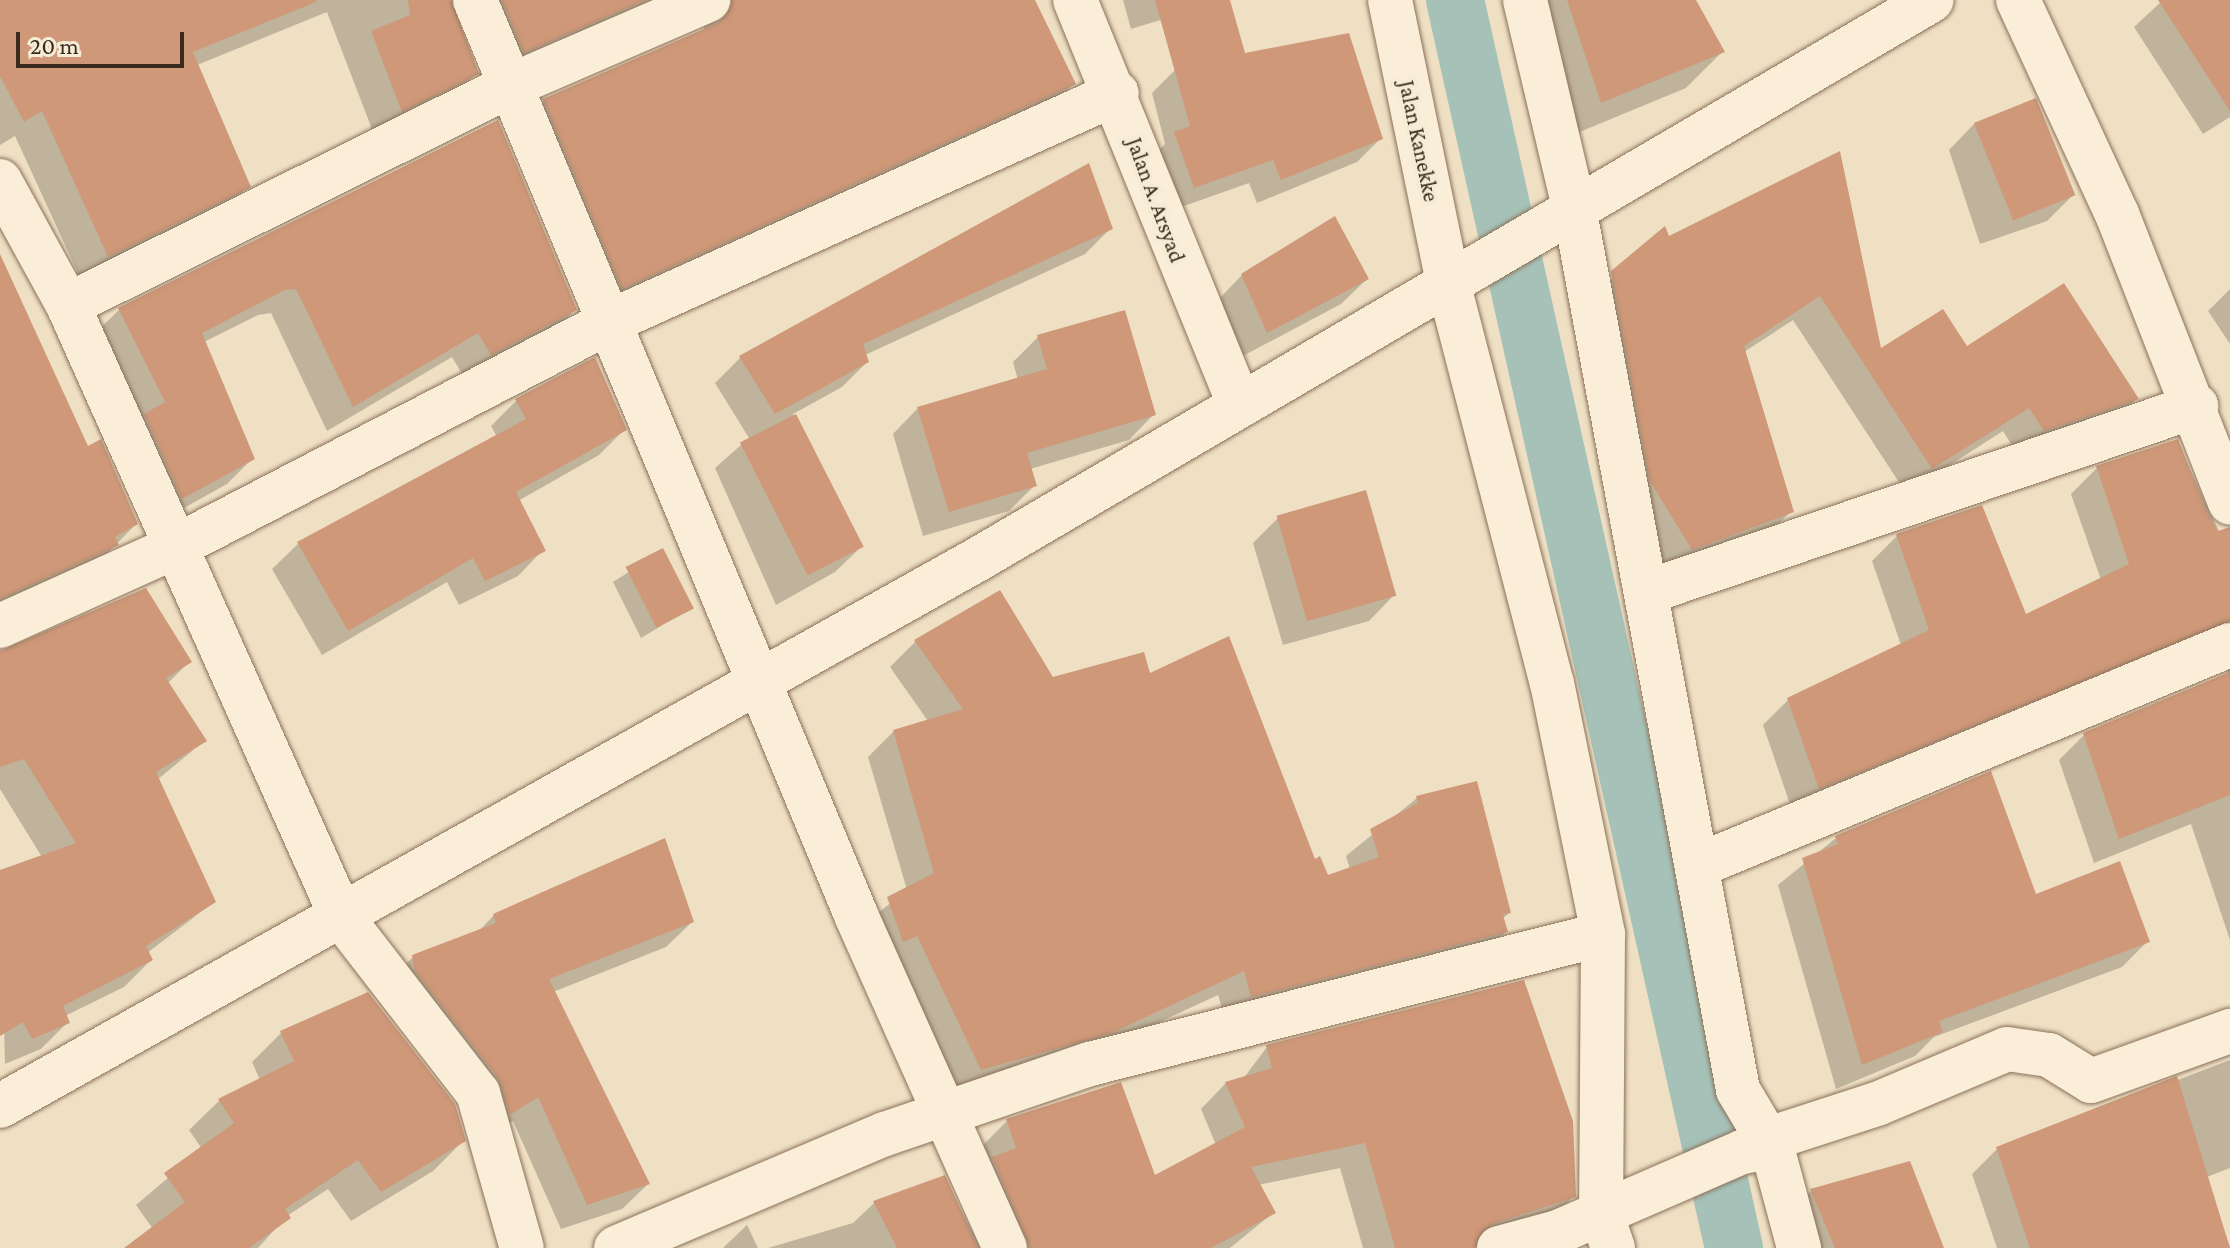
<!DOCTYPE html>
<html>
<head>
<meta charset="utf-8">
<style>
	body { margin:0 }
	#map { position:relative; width:2230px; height:1248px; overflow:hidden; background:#efe0c4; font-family:"Crimson Pro",serif }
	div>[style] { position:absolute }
	.shadow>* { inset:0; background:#0003 }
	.canal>* { height:58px; margin:-29px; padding:0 29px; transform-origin:29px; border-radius:29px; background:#a6c2b8 }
	.building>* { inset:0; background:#ce9879; transform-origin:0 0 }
	.roads { filter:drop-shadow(0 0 2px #8b715a) drop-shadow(0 0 2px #8b715a) }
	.street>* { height:44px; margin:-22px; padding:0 22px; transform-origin:22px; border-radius:22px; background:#faeed8 }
	.secondary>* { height:44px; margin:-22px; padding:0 22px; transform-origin:22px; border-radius:22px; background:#faeed8 }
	span { translate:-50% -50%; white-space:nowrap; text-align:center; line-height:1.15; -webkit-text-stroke:8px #f6ebd4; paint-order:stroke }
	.street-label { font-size:22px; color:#3a2a1e }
	.scale { position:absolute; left:16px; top:32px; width:168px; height:36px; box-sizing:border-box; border:4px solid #3a2a1e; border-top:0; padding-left:10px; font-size:24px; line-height:28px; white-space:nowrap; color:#3a2a1e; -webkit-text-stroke:6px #f6ebd4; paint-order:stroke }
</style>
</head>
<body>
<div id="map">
	<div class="shadow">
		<div style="clip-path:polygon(0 0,1033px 0,1074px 83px,1047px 110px,595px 314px,518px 127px,544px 100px,704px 31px,705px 18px,497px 78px,464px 7px,449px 5px,476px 73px,450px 100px,375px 137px,327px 12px,197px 65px,248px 186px,222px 213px,82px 282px,15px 136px,0 145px)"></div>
		<div style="clip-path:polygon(1123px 0,1226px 0,1131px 29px)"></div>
		<div style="clip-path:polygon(1520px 0,1694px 0,1722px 52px,1686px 88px,1565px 138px)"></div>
		<div style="clip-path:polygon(2230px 0,2230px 117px,2203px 134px,2134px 27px,2163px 0)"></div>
		<div style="clip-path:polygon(1176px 69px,1381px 138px,1357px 162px,1257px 203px,1249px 183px,1170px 211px,1151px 158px,1165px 144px,1152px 93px)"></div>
		<div style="clip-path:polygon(497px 123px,575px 310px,549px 335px,465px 379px,452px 357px,327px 431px,271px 313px,258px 315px,204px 342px,253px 458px,227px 484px,157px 523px,93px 335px,119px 310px)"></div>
		<div style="clip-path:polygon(1974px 124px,2073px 195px,2047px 221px,1980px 244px,1949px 150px)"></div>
		<div style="clip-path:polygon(1838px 154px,1880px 352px,2136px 399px,2111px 424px,2018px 455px,2003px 431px,1906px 493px,1793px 320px,1744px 352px,1791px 511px,1766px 537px,1666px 575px,1626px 507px,1587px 298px,1668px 238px)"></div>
		<div style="clip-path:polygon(1111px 228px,1085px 254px,865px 355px,867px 362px,842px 387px,793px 414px,861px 547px,835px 572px,776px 605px,715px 468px,749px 438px,715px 383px,740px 358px)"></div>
		<div style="clip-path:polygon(0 258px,87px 449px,136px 524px,90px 571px,0 612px)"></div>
		<div style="clip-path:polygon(1242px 275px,1367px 279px,1341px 304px,1241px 357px,1217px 301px)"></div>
		<div style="clip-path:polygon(2230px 289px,2230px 344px,2208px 311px)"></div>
		<div style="clip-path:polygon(1038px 337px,1154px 414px,1129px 440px,1030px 469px,1034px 486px,1009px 511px,923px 536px,893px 434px,918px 408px,1018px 380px,1013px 362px)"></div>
		<div style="clip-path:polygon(516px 401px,625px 429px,599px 455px,518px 501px,543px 550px,518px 576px,459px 605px,447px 582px,322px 655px,272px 569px,298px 544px,497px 437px,491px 426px)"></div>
		<div style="clip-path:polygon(2177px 441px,2230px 555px,2230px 940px,2191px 824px,2094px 863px,2059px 760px,2084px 735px,2227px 675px,2229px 662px,1793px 813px,1763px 725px,1788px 700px,1901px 645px,1872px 561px,1897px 536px,2025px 617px,2101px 580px,2071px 494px,2097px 468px)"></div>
		<div style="clip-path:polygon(1278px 518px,1394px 595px,1369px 621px,1283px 645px,1253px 543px)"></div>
		<div style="clip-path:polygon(662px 551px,691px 608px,641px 638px,613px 582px)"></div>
		<div style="clip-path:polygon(999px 593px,1052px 679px,1149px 675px,1327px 878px,1350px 869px,1346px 856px,1417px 798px,1509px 913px,1502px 919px,1506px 932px,1481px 957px,1226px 1022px,1218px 995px,1084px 1057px,956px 1094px,863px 925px,907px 890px,868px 757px,894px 731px,928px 721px,890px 667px,915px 642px)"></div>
		<div style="clip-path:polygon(0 650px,189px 662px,167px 684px,204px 741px,157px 780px,214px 902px,147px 953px,151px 960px,124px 987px,65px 1016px,67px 1023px,41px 1049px,5px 1064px,0 873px,42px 857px,0 789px)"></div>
		<div style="clip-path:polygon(1836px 838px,2035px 897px,2148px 941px,2122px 967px,1934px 1037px,1915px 1056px,1836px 1089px,1778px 885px)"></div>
		<div style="clip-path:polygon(494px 915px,692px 922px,666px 947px,553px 992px,648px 1184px,622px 1209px,561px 1229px,513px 1121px,485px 1138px,388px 982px,413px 957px,477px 933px)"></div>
		<div style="clip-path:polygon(1523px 982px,1574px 1196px,1548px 1222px,1473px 1248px,1363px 1248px,1340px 1168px,1258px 1185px,1273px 1213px,1230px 1248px,993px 1248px,982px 1146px,1007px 1121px,1154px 1178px,1216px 1145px,1201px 1109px,1226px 1083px,1243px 1079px,1267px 1047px)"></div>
		<div style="clip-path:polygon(282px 1032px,463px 1141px,433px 1171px,351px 1221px,328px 1189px,287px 1216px,258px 1248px,130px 1248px,153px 1229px,136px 1205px,202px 1149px,189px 1130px,219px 1101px,260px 1080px,252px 1062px)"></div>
		<div style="clip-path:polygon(2230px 1060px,2230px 1168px,2204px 1178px,2230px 1248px,1997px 1248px,1972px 1174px,1997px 1149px)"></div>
		<div style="clip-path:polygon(944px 1177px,981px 1248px,768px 1248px,853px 1223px,874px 1203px)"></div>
		<div style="clip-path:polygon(1811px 1191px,1942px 1248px,1784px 1248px,1775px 1227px)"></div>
		<div style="clip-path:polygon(747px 1225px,758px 1248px,723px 1248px)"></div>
	</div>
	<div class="canal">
		<div style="left:1455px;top:0;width:1279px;rotate:77.4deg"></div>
	</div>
	<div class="building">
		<div style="clip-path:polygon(0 0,316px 0,316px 2px,193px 52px,251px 187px,108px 257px,42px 111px,24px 122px,0 76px)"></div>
		<div style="clip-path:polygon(408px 0,451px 0,479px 74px,402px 112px,371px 31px,410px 15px)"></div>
		<div style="clip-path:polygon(502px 0,645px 0,524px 53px)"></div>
		<div style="clip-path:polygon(733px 0,1035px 0,1076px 84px,622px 289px,543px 99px,718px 23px)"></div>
		<div style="clip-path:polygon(1155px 0,1230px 0,1245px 53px,1349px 33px,1383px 139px,1281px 180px,1273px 160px,1194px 188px,1174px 132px,1190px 126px)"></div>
		<div style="clip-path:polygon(1567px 0,1696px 0,1725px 52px,1601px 103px)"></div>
		<div style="clip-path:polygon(2158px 0,2230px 0,2230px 111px)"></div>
		<div style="left:2036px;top:98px;width:105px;height:67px;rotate:68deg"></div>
		<div style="clip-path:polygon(498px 120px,577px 310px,491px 355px,478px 333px,353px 407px,296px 289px,285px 290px,202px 333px,255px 459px,182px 499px,144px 414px,165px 402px,118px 308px)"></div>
		<div style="clip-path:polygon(1840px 151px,1881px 348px,1943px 309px,1967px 346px,2064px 283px,2139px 399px,2044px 431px,2029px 408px,1932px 469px,1820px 296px,1744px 346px,1794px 512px,1692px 550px,1650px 481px,1611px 271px,1665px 226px,1669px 236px)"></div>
		<div style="clip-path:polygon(1089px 163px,1113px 229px,863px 344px,869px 362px,775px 414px,739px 356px)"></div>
		<div style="clip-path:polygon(1335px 216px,1369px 279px,1267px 333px,1241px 274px)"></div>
		<div style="clip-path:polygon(0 254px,88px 446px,101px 439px,138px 524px,115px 537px,119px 545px,0 599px)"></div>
		<div style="clip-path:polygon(1125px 310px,1156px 415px,1027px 453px,1037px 486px,949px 512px,917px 407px,1047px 369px,1037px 335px)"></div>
		<div style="clip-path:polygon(595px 357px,627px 430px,516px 492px,546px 551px,485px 581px,473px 558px,348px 631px,297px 542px,526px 419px,515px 399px)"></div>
		<div style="left:796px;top:414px;width:149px;height:63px;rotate:63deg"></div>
		<div style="clip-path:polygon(2178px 439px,2207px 513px,2218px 531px,2230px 527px,2230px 621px,1819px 789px,1787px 698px,1929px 630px,1896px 534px,1982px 505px,2026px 614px,2129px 564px,2096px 466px)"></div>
		<div style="left:1366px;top:490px;width:110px;height:93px;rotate:74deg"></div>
		<div style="left:663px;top:548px;width:68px;height:42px;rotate:63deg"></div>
		<div style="clip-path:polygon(146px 588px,192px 662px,166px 678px,207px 741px,156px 772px,216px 902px,146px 946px,153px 960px,63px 1006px,70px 1023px,32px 1039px,23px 1022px,0 1036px,0 870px,76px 843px,24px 759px,0 767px,0 651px)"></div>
		<div style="clip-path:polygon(1000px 590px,1053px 677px,1144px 652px,1150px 673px,1229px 636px,1315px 859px,1320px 856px,1328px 875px,1379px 857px,1370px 829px,1418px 803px,1416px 796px,1477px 781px,1511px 913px,1503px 915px,1508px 932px,1251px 997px,1244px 971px,1112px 1033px,981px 1070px,917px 936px,903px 942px,887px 897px,934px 873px,893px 730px,963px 709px,914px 640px)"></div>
		<div style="clip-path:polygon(2230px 672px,2230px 795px,2119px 839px,2083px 733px)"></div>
		<div style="clip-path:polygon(1991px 771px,2036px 894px,2120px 861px,2150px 942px,1939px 1021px,1943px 1032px,1862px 1065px,1802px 858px,1838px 844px,1835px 836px)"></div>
		<div style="clip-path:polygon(665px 838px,694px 922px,549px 979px,650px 1184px,587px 1205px,538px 1097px,510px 1115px,498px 1078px,415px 971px,412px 955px,496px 923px,493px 914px)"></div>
		<div style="clip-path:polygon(1524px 980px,1573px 1121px,1576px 1197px,1492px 1224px,1475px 1248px,1395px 1248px,1365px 1143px,1251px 1167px,1276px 1213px,1211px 1248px,1030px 1248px,992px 1157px,1016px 1148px,1006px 1119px,1121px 1082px,1155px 1175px,1245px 1127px,1225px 1082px,1272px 1068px,1266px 1045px)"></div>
		<div style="clip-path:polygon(368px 992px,455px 1104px,466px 1141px,381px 1192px,358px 1160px,285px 1209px,291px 1218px,249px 1248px,124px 1248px,185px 1202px,164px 1173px,234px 1123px,218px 1099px,294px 1061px,280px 1031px)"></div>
		<div style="clip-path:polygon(2177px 1076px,2230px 1248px,2030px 1248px,1996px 1147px)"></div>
		<div style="clip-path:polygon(1910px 1161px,1944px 1248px,1835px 1248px,1810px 1189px)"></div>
		<div style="clip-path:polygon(945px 1175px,978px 1248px,897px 1248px,873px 1201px)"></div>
	</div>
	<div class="roads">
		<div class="street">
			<div style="left:475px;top:0;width:991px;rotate:67.39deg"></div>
			<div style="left:856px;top:915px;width:365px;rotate:65.9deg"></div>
			<div style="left:1075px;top:0;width:433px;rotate:67.9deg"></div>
			<div style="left:1390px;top:0;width:288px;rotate:78.4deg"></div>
			<div style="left:1448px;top:282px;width:414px;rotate:75.5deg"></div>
			<div style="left:1552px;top:683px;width:256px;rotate:78.5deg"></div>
			<div style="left:1603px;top:934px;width:279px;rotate:90.4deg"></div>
			<div style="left:1601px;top:1213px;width:37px;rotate:71deg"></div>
			<div style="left:1525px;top:0;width:218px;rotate:76.7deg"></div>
			<div style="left:1575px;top:212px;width:893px;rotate:79.48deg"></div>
			<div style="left:1738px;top:1090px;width:66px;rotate:59.2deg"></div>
			<div style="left:1772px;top:1147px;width:105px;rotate:75deg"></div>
			<div style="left:2018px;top:0;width:236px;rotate:65.2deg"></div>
			<div style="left:2117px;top:214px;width:310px;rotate:68.6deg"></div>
			<div style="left:0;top:181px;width:141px;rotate:61.3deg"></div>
			<div style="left:68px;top:305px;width:669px;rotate:65.92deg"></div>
			<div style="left:341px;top:916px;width:224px;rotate:52.3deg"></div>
			<div style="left:478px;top:1093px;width:161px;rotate:74.2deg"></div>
			<div style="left:68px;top:305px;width:496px;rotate:-26.4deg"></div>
			<div style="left:512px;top:85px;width:214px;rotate:-23.4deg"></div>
			<div style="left:1647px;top:592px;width:580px;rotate:-18.72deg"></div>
			<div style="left:0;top:626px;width:190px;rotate:-24.3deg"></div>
			<div style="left:173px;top:548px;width:491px;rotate:-27.4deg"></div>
			<div style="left:609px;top:322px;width:557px;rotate:-24.27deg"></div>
			<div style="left:1697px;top:866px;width:577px;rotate:-22.52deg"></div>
			<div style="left:1769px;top:1139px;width:114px;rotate:-18deg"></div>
			<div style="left:1877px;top:1104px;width:141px;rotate:-22.9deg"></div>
			<div style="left:2007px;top:1049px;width:42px;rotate:8.1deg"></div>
			<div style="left:2049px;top:1055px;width:49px;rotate:31.8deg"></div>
			<div style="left:2091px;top:1081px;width:148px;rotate:-19.8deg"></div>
			<div style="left:616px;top:1248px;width:292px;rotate:-23deg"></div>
			<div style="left:885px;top:1134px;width:217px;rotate:-18.9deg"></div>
			<div style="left:1090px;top:1064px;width:529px;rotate:-14.22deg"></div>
			<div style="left:1499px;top:1248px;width:61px;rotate:-15.2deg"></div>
			<div style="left:1558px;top:1232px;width:201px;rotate:-23.5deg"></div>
			<div style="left:1742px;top:1152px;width:30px;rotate:-9deg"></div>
		</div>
		<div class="secondary">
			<div style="left:0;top:1106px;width:1123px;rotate:-29.21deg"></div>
			<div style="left:980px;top:558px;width:1103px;rotate:-30.38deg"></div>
		</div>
	</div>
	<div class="street-label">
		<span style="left:1419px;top:141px;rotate:78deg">Jalan Kanekke</span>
		<span style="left:1156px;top:200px;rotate:70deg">Jalan A. Arsyad</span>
	</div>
	<div class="scale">20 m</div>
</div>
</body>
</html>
